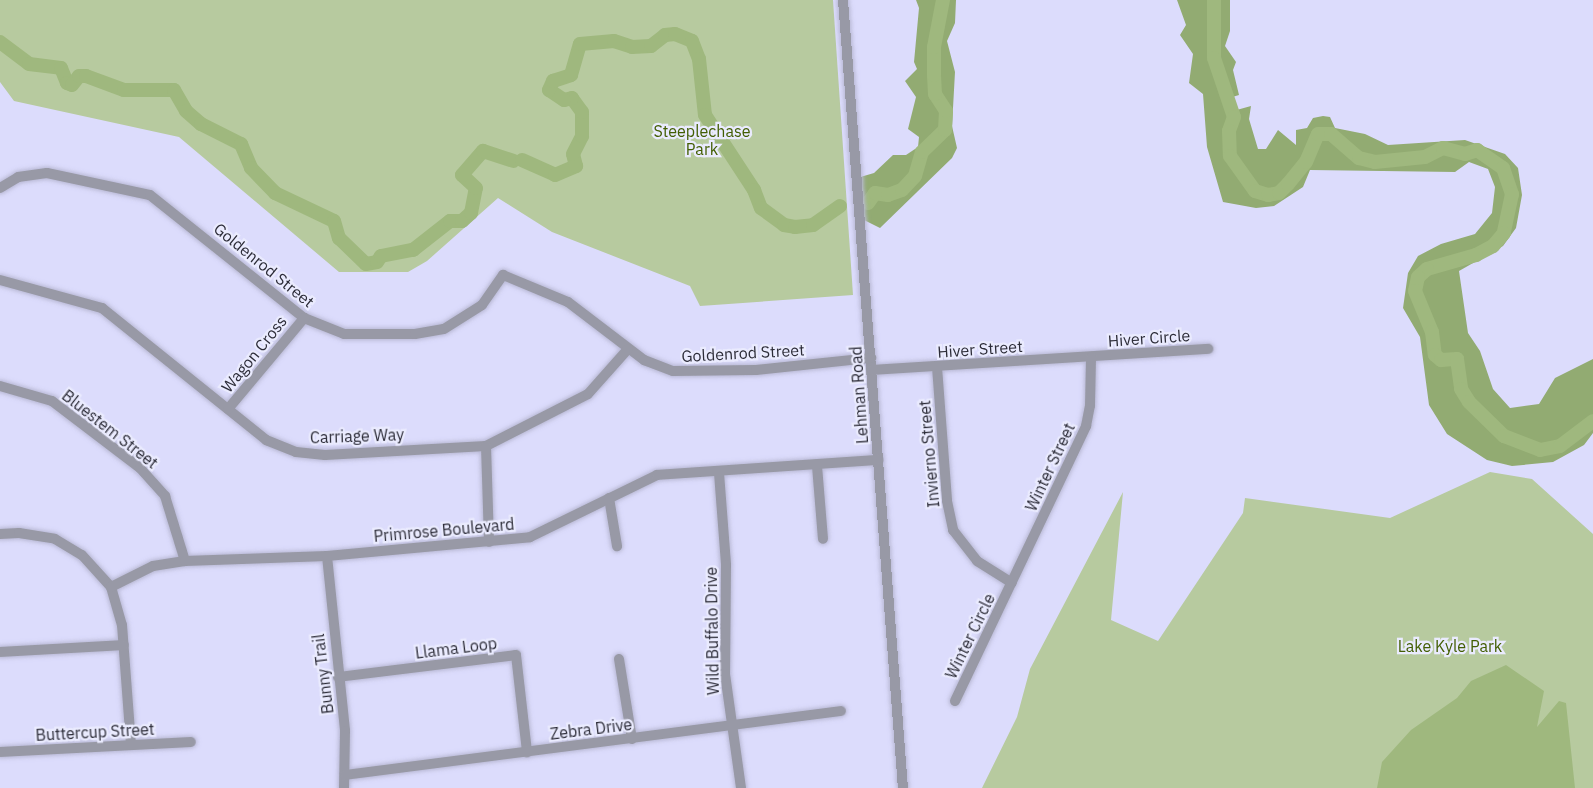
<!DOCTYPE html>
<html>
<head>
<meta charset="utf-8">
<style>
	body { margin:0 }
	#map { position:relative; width:1593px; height:788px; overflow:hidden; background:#dcdcfc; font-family:"IBM Plex Sans",sans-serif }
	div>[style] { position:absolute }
	.green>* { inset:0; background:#b7ca9f }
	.forest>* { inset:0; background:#92ab72 }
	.water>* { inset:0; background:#9fb87e }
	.river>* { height:14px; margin:-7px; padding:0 7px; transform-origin:7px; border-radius:7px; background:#9fb87e }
	.roads { filter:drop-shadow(0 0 2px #b9b9d5) drop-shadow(0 0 2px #b9b9d5) }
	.minor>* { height:10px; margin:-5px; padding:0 5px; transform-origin:5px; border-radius:5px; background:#9899a6 }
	span { translate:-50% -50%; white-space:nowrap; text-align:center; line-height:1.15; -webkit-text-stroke:4.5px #eaebfe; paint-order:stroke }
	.park-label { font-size:16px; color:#425e03 }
	.street-label { font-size:16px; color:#2c2c38 }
</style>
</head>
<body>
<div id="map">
	<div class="green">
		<div style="clip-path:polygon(0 0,833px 0,853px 295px,700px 306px,690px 286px,552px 232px,498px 198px,427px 261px,408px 272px,339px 272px,179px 137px,14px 101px,0 82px)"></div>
		<div style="clip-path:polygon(1490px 472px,1532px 479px,1593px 534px,1593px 788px,982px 788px,1017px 717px,1030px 669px,1123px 492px,1111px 620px,1158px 641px,1243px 513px,1245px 498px,1390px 518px)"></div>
	</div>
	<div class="forest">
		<div style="clip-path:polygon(916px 0,956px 0,955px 23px,947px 41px,955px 72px,952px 126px,957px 148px,952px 158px,880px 228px,860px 218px,857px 178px,874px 173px,893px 155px,906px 155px,918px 147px,919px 137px,908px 129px,916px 97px,905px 81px,917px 69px,914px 62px,919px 8px)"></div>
		<div style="clip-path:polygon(1177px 0,1230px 0,1230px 31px,1225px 46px,1236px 62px,1233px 70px,1239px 95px,1229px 98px,1233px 111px,1251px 106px,1249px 119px,1258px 149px,1266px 149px,1278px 130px,1296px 145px,1296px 130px,1307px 128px,1313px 118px,1323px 116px,1330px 117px,1335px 128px,1365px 134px,1388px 145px,1465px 140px,1505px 154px,1518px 168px,1522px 195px,1516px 228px,1503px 246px,1459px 271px,1468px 333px,1480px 351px,1493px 389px,1510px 408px,1539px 404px,1555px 378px,1593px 359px,1593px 433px,1584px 445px,1553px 462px,1512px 466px,1487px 460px,1447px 434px,1429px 405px,1420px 337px,1403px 308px,1408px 273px,1418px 256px,1441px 244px,1475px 234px,1492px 213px,1495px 187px,1488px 169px,1469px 162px,1455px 172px,1310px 170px,1303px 187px,1274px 206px,1256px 208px,1223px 202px,1207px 147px,1203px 94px,1189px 83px,1193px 54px,1180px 35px,1186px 25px)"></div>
	</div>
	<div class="water">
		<div style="clip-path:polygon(1506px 665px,1544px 691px,1537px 727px,1559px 701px,1566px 703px,1575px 788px,1377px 788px,1382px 762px,1411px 730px,1457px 698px,1471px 681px)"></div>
	</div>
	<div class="river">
		<div style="left:1214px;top:0;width:58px;rotate:90deg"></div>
		<div style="left:1214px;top:58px;width:62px;rotate:71.3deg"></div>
		<div style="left:1234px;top:117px;width:15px;rotate:110deg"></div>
		<div style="left:1229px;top:131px;width:25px;rotate:88deg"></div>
		<div style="left:1230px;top:156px;width:43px;rotate:54.5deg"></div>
		<div style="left:1255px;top:191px;width:14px;rotate:17deg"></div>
		<div style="left:1268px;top:195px;width:11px;rotate:-10deg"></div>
		<div style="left:1279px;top:193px;width:13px;rotate:-45deg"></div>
		<div style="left:1288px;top:184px;width:28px;rotate:-51deg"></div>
		<div style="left:1306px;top:162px;width:30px;rotate:-67deg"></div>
		<div style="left:1318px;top:134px;width:13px"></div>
		<div style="left:1331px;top:134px;width:37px;rotate:41deg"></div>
		<div style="left:1359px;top:158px;width:16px;rotate:14deg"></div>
		<div style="left:1375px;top:162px;width:50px;rotate:-5.7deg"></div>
		<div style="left:1425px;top:157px;width:20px;rotate:-27deg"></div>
		<div style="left:1443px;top:148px;width:23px;rotate:15deg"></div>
		<div style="left:1465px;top:154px;width:13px;rotate:-18deg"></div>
		<div style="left:1477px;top:150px;width:32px;rotate:35deg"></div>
		<div style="left:1503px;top:168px;width:28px;rotate:71deg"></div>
		<div style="left:1512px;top:194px;width:40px;rotate:102deg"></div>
		<div style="left:1504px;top:233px;width:17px;rotate:130deg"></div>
		<div style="left:1493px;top:246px;width:19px;rotate:152deg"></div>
		<div style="left:1476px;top:255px;width:51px;rotate:164.1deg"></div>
		<div style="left:1427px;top:269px;width:12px;rotate:138deg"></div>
		<div style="left:1418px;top:277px;width:14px;rotate:102deg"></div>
		<div style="left:1415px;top:291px;width:44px;rotate:67.5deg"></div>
		<div style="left:1432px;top:332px;width:23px;rotate:83deg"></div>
		<div style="left:1435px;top:355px;width:8px;rotate:40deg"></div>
		<div style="left:1441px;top:360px;width:16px;rotate:-4deg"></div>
		<div style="left:1457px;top:359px;width:30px;rotate:82deg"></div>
		<div style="left:1461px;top:389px;width:15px;rotate:58deg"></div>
		<div style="left:1469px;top:402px;width:49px;rotate:44.2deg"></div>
		<div style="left:1504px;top:436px;width:39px;rotate:21deg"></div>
		<div style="left:1540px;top:450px;width:20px;rotate:-11deg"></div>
		<div style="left:1560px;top:446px;width:41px;rotate:-37.1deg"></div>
		<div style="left:0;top:42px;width:36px;rotate:37deg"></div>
		<div style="left:29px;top:64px;width:32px;rotate:7deg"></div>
		<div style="left:61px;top:68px;width:16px;rotate:68deg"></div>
		<div style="left:67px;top:83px;width:5px;rotate:22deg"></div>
		<div style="left:72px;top:85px;width:11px;rotate:-52deg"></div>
		<div style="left:79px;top:76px;width:7px"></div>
		<div style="left:86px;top:76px;width:40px;rotate:20.2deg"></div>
		<div style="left:124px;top:90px;width:50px"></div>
		<div style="left:174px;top:90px;width:24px;rotate:60deg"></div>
		<div style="left:186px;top:111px;width:20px;rotate:41deg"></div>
		<div style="left:201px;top:124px;width:45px;rotate:26.6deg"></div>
		<div style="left:241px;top:144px;width:26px;rotate:67deg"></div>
		<div style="left:251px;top:168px;width:35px;rotate:46deg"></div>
		<div style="left:275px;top:193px;width:65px;rotate:25.4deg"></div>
		<div style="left:334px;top:221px;width:18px;rotate:74deg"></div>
		<div style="left:339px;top:238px;width:37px;rotate:44deg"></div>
		<div style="left:366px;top:264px;width:11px;rotate:-10deg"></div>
		<div style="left:377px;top:262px;width:7px;rotate:-56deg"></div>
		<div style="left:381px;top:256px;width:33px;rotate:-11deg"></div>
		<div style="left:413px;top:250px;width:47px;rotate:-38.1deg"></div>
		<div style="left:450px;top:221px;width:12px"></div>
		<div style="left:462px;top:221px;width:12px;rotate:-42deg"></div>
		<div style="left:471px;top:213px;width:25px;rotate:-79deg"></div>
		<div style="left:476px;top:188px;width:19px;rotate:-137deg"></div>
		<div style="left:462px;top:175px;width:32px;rotate:-49deg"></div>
		<div style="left:483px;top:151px;width:32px;rotate:18deg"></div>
		<div style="left:522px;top:160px;width:36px;rotate:24deg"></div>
		<div style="left:555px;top:175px;width:23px;rotate:-23deg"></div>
		<div style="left:576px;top:166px;width:12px;rotate:-104deg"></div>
		<div style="left:573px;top:154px;width:20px;rotate:-63deg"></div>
		<div style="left:582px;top:136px;width:24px;rotate:-90deg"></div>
		<div style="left:582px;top:112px;width:17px;rotate:-126deg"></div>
		<div style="left:572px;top:98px;width:8px;rotate:166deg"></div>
		<div style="left:564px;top:100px;width:18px;rotate:-146deg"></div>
		<div style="left:549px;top:90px;width:10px;rotate:-66deg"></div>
		<div style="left:553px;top:81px;width:19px;rotate:-18deg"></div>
		<div style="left:571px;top:75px;width:32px;rotate:-74deg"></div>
		<div style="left:580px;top:44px;width:34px;rotate:-5deg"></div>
		<div style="left:614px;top:41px;width:19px;rotate:18deg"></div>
		<div style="left:632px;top:47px;width:19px;rotate:-3deg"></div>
		<div style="left:651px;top:46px;width:18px;rotate:-38deg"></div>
		<div style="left:665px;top:35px;width:10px;rotate:-6deg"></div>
		<div style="left:675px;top:34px;width:18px;rotate:22deg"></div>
		<div style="left:692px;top:41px;width:19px;rotate:69deg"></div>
		<div style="left:699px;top:59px;width:56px;rotate:83.9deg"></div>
		<div style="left:705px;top:115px;width:90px;rotate:56.8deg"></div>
		<div style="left:754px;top:190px;width:19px;rotate:69deg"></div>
		<div style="left:761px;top:208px;width:29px;rotate:36deg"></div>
		<div style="left:784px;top:225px;width:11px;rotate:10deg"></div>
		<div style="left:795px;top:227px;width:18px;rotate:-6deg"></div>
		<div style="left:813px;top:225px;width:33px;rotate:-35deg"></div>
		<div style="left:868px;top:203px;width:12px;rotate:-55deg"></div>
		<div style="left:875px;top:193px;width:13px;rotate:9deg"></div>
		<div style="left:888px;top:195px;width:15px;rotate:-20deg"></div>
		<div style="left:902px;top:190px;width:19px;rotate:-47deg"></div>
		<div style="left:915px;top:176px;width:25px;rotate:-74deg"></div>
		<div style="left:922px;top:152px;width:32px;rotate:-44deg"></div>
		<div style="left:945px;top:130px;width:19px;rotate:-87deg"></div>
		<div style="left:946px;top:111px;width:20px;rotate:-123deg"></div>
		<div style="left:935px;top:94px;width:19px;rotate:-93deg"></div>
		<div style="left:934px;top:75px;width:28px;rotate:-90deg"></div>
		<div style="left:934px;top:47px;width:48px;rotate:-79.2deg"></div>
	</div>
	<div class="roads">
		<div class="minor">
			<div style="left:843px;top:0;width:790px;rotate:85.65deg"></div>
			<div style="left:0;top:188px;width:21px;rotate:-31deg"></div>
			<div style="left:18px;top:177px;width:29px;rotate:-8deg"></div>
			<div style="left:47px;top:173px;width:105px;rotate:12.1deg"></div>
			<div style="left:150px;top:195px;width:197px;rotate:38.6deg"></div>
			<div style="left:304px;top:318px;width:43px;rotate:21.8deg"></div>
			<div style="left:344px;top:334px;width:71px"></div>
			<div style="left:415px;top:334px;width:29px;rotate:-10deg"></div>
			<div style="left:444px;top:329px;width:45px;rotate:-32.3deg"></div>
			<div style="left:482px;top:305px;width:37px;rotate:-55deg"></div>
			<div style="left:503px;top:275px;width:70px;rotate:22.6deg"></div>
			<div style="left:568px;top:302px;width:96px;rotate:37.3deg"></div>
			<div style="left:644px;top:360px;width:31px;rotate:21deg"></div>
			<div style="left:673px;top:371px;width:83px;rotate:-0.7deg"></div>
			<div style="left:756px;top:370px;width:116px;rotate:-6deg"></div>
			<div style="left:0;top:280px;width:106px;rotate:15.4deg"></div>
			<div style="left:102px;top:308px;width:211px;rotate:38.8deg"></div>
			<div style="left:266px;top:440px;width:32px;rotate:22deg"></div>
			<div style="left:296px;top:452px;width:29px;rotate:6deg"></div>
			<div style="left:325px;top:455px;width:161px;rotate:-3.2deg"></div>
			<div style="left:486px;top:446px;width:114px;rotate:-27deg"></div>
			<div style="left:588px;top:394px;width:60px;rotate:-48.4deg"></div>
			<div style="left:937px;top:367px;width:134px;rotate:85.7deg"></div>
			<div style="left:947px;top:501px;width:30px;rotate:78deg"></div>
			<div style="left:953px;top:530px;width:39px;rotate:52deg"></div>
			<div style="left:977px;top:561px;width:41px;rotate:32.2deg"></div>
			<div style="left:872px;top:370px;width:337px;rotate:-3.6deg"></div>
			<div style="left:0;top:386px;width:54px;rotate:16.1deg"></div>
			<div style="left:52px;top:401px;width:111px;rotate:37.3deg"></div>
			<div style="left:140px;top:468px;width:38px;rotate:48deg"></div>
			<div style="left:165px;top:496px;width:68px;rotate:72.9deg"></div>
			<div style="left:228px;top:409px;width:119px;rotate:-50.1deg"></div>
			<div style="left:486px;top:446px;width:96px;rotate:88.2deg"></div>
			<div style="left:817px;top:466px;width:73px;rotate:85.3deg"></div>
			<div style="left:719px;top:473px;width:92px;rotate:85.6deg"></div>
			<div style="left:726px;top:565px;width:109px;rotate:90.5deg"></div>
			<div style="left:725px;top:674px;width:115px;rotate:82deg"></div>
			<div style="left:609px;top:498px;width:49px;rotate:80.5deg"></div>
			<div style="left:0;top:534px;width:19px;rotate:-3deg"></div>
			<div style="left:19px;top:533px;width:36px;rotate:9deg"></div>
			<div style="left:55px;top:539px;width:31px;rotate:31deg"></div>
			<div style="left:82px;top:555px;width:43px;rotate:47.8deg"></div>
			<div style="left:111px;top:587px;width:40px;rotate:74deg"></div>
			<div style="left:122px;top:625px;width:119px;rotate:85.7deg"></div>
			<div style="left:327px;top:556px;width:176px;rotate:84.1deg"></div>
			<div style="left:345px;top:731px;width:57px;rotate:91deg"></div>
			<div style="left:111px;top:587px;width:47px;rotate:-26.6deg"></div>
			<div style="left:153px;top:566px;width:32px;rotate:-9deg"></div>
			<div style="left:185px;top:561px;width:142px;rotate:-2deg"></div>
			<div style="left:327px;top:556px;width:204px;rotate:-5.3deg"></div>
			<div style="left:530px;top:537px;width:141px;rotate:-26deg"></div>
			<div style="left:657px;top:475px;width:222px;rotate:-3.9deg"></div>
			<div style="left:0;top:652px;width:124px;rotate:-3.2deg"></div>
			<div style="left:619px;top:659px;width:81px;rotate:80.8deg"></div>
			<div style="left:338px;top:677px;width:179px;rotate:-7deg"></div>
			<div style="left:516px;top:655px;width:98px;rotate:83.5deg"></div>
			<div style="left:955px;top:701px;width:305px;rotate:-64.5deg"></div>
			<div style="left:1086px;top:426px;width:20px;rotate:-79deg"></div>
			<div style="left:1090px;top:406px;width:49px;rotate:-88.8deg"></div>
			<div style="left:0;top:752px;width:191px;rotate:-3deg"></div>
			<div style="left:345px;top:775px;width:500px;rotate:-7.35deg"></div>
		</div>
	</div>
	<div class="park-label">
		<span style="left:702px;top:140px">Steeplechase<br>Park</span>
		<span style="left:1450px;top:646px">Lake Kyle Park</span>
	</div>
	<div class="street-label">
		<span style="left:264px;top:265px;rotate:39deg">Goldenrod Street</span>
		<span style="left:1149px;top:338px;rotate:-4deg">Hiver Circle</span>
		<span style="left:980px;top:349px;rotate:-4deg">Hiver Street</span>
		<span style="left:743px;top:353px;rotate:-3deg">Goldenrod Street</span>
		<span style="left:254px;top:354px;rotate:-51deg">Wagon Cross</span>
		<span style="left:859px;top:395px;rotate:-94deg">Lehman Road</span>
		<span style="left:110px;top:429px;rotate:38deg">Bluestem Street</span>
		<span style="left:357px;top:436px;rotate:-2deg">Carriage Way</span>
		<span style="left:929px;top:454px;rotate:-95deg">Invierno Street</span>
		<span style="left:1050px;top:467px;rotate:-65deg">Winter Street</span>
		<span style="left:444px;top:530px;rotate:-5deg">Primrose Boulevard</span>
		<span style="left:712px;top:631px;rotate:-91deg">Wild Buffalo Drive</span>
		<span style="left:970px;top:636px;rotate:-64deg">Winter Circle</span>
		<span style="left:456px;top:648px;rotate:-7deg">Llama Loop</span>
		<span style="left:323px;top:674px;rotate:-97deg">Bunny Trail</span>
		<span style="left:591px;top:729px;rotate:-7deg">Zebra Drive</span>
		<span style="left:95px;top:732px;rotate:-3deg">Buttercup Street</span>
	</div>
</div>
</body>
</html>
